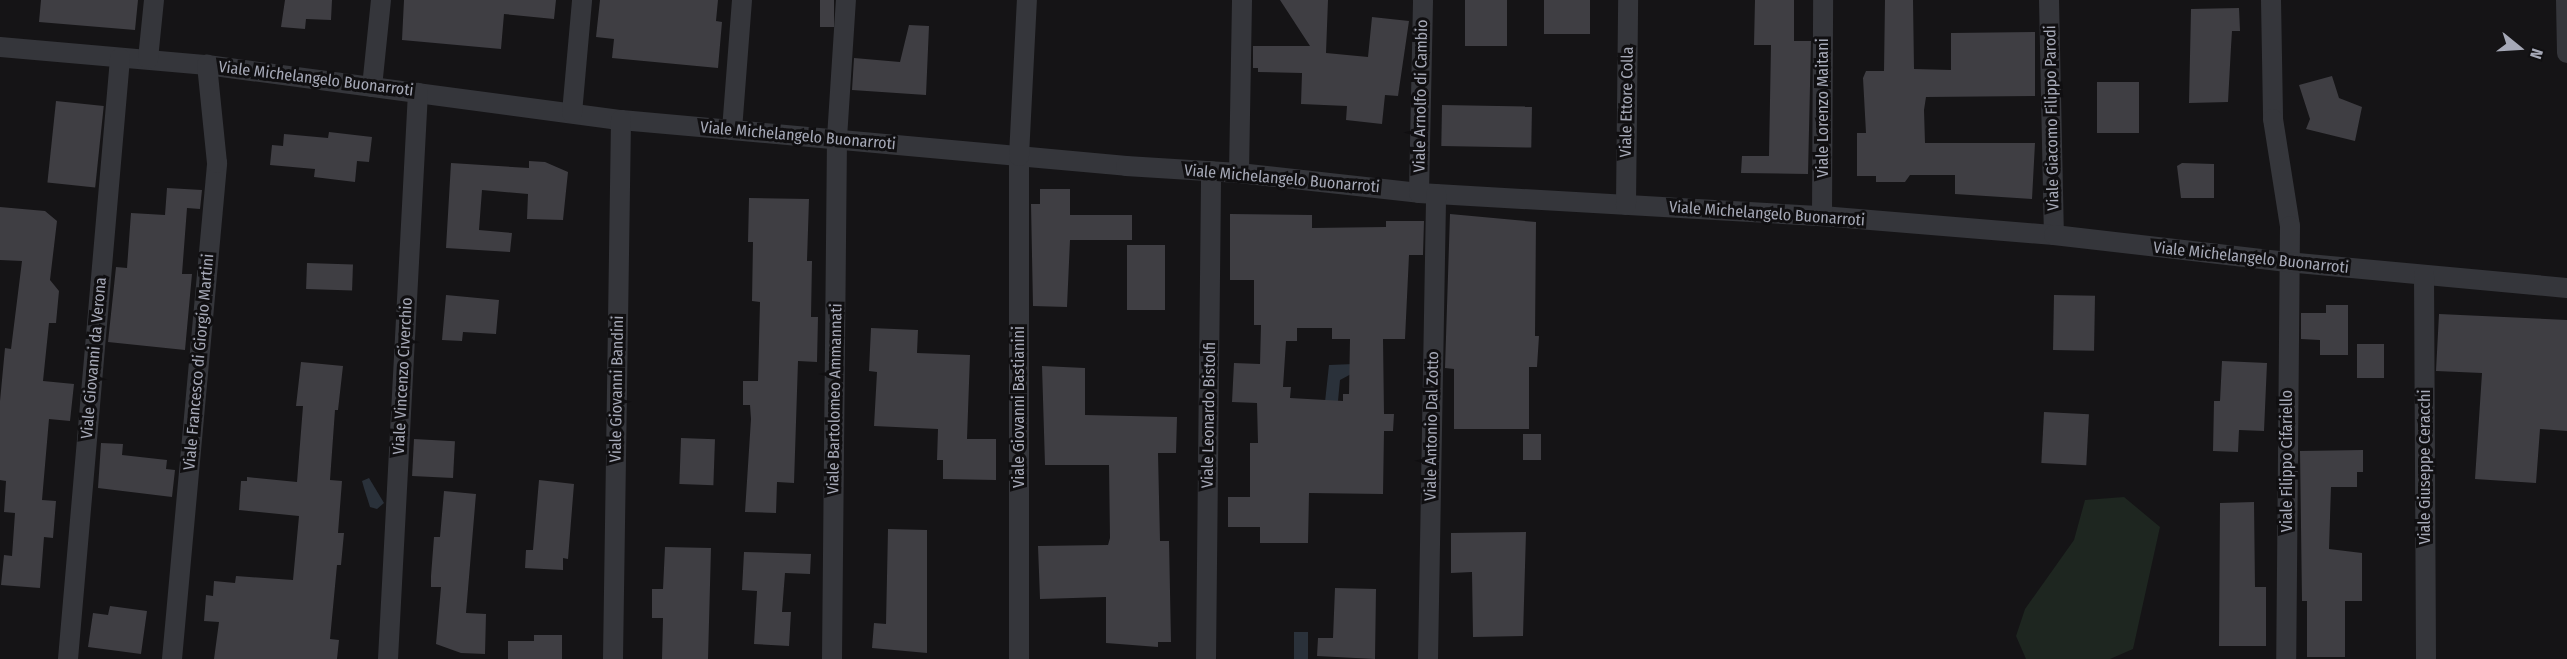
<!DOCTYPE html>
<html>
<head>
<meta charset="utf-8">
<style>
	body { margin:0 }
	#map { position:relative; width:2567px; height:659px; overflow:hidden; background:#151416; font-family:"Fira Sans Condensed",sans-serif }
	div>[style] { position:absolute }
	.green>* { inset:0; background:#1e2620 }
	.water>* { inset:0; background:#2a313a; transform-origin:0 0 }
	.building>* { inset:0; background:#3f3e43; transform-origin:0 0 }
	.street>* { height:20px; margin:-10px; padding:0 10px; transform-origin:10px; border-radius:10px; background:#35363b }
	span { translate:-50% -50%; white-space:nowrap; text-align:center; line-height:1.15; -webkit-text-stroke:6px #100f11; paint-order:stroke }
	.street-label { font-size:16px; color:#a6a9b7 }
	.north { position:absolute; left:2489px; top:18px; width:60px; height:60px; -webkit-text-stroke:4px #100f11; paint-order:stroke; rotate:108deg; font-size:16px; font-weight:700; line-height:24px; text-align:center; color:#a6a9b7 }
	.north::after { content:''; display:block; margin:auto; width:21px; height:27px; background:#a6a9b7; clip-path:polygon(50% 0,100% 100%,50% 72%,0 100%) }
</style>
</head>
<body>
<div id="map">
	<div class="green">
		<div style="clip-path:polygon(2124px 497px,2160px 527px,2133px 649px,2110px 659px,2026px 659px,2016px 636px,2025px 609px,2074px 540px,2085px 500px)"></div>
	</div>
	<div class="water">
		<div style="clip-path:polygon(1354px 364px,1353px 373px,1340px 380px,1338px 401px,1325px 402px,1329px 365px)"></div>
		<div style="clip-path:polygon(369px 478px,384px 503px,377px 509px,370px 507px,364px 488px,362px 481px)"></div>
		<div style="left:1294px;top:632px;width:14px;height:27px"></div>
	</div>
	<div class="building">
		<div style="clip-path:polygon(41px 0,138px 0,135px 30px,39px 22px)"></div>
		<div style="clip-path:polygon(285px 0,332px 0,331px 20px,306px 19px,305px 29px,281px 27px)"></div>
		<div style="clip-path:polygon(404px 0,556px 0,554px 19px,504px 14px,501px 49px,402px 40px)"></div>
		<div style="clip-path:polygon(600px 0,718px 0,716px 21px,722px 22px,718px 68px,612px 58px,614px 39px,596px 37px)"></div>
		<div style="left:820px;top:0;width:14px;height:27px"></div>
		<div style="clip-path:polygon(1280px 0,1328px 0,1326px 53px,1368px 57px,1372px 17px,1409px 21px,1398px 96px,1385px 95px,1382px 124px,1346px 120px,1347px 106px,1301px 104px,1302px 73px,1258px 72px,1258px 68px,1253px 68px,1253px 46px,1310px 46px)"></div>
		<div style="left:1465px;top:0;width:42px;height:46px"></div>
		<div style="left:1544px;top:0;width:46px;height:34px"></div>
		<div style="clip-path:polygon(1755px 0,1794px 0,1794px 41px,1811px 41px,1808px 174px,1741px 173px,1742px 156px,1769px 156px,1771px 45px,1754px 45px)"></div>
		<div style="clip-path:polygon(1885px 0,1913px 0,1914px 69px,1951px 70px,1951px 33px,2035px 32px,2035px 96px,1926px 97px,1924px 110px,1925px 143px,2035px 143px,2032px 199px,1955px 194px,1955px 175px,1910px 175px,1905px 182px,1876px 182px,1876px 176px,1857px 176px,1857px 133px,1866px 133px,1863px 78px,1866px 71px,1884px 71px)"></div>
		<div style="clip-path:polygon(2239px 8px,2240px 31px,2232px 31px,2231px 47px,2228px 102px,2189px 103px,2191px 9px)"></div>
		<div style="clip-path:polygon(909px 25px,929px 26px,926px 95px,852px 90px,854px 58px,900px 62px)"></div>
		<div style="clip-path:polygon(2332px 76px,2339px 98px,2362px 107px,2355px 141px,2306px 129px,2310px 119px,2299px 85px)"></div>
		<div style="left:2097px;top:82px;width:42px;height:51px"></div>
		<div style="left:56px;top:101px;width:48px;height:82px;rotate:6deg"></div>
		<div style="left:1442px;top:105px;width:90px;height:41px;rotate:1deg"></div>
		<div style="clip-path:polygon(329px 132px,372px 137px,369px 162px,357px 161px,355px 182px,314px 177px,315px 169px,270px 165px,272px 145px,283px 146px,284px 134px,328px 138px)"></div>
		<div style="clip-path:polygon(529px 161px,545px 162px,568px 172px,563px 220px,527px 219px,528px 194px,482px 190px,479px 230px,512px 233px,510px 252px,446px 248px,451px 163px,529px 168px)"></div>
		<div style="clip-path:polygon(2182px 163px,2214px 164px,2214px 198px,2181px 198px,2177px 166px)"></div>
		<div style="clip-path:polygon(167px 188px,202px 190px,200px 209px,187px 208px,182px 274px,192px 274px,185px 350px,108px 342px,116px 267px,127px 268px,131px 213px,165px 215px)"></div>
		<div style="clip-path:polygon(1040px 189px,1070px 189px,1070px 215px,1132px 215px,1132px 240px,1070px 240px,1067px 307px,1033px 306px,1031px 204px,1040px 204px)"></div>
		<div style="clip-path:polygon(749px 198px,809px 199px,807px 261px,812px 261px,811px 317px,818px 317px,817px 362px,798px 361px,794px 483px,777px 482px,776px 513px,745px 512px,751px 419px,750px 405px,743px 405px,743px 381px,758px 381px,760px 302px,752px 301px,753px 242px,748px 242px)"></div>
		<div style="clip-path:polygon(0 207px,45px 211px,57px 221px,50px 280px,59px 291px,56px 323px,49px 323px,43px 381px,74px 384px,70px 421px,49px 419px,42px 500px,56px 501px,53px 538px,44px 537px,40px 588px,1px 585px,4px 555px,12px 556px,15px 513px,4px 512px,6px 481px,0 480px,0 401px,5px 348px,11px 349px,22px 261px,0 260px)"></div>
		<div style="clip-path:polygon(evenodd,1230px 214px,1312px 215px,1312px 228px,1386px 227px,1386px 221px,1424px 221px,1423px 255px,1409px 255px,1405px 339px,1383px 339px,1384px 414px,1394px 414px,1393px 431px,1384px 431px,1383px 494px,1309px 493px,1308px 543px,1260px 543px,1260px 527px,1228px 527px,1228px 497px,1250px 497px,1250px 443px,1258px 443px,1257px 403px,1232px 402px,1234px 363px,1260px 364px,1261px 325px,1254px 325px,1254px 280px,1230px 280px,1230px 214px,1297px 328px,1332px 328px,1332px 339px,1350px 339px,1349px 394px,1343px 394px,1343px 401px,1290px 398px,1291px 387px,1283px 387px,1286px 341px,1297px 341px,1297px 328px)"></div>
		<div style="clip-path:polygon(1450px 214px,1536px 222px,1535px 336px,1539px 336px,1537px 367px,1529px 367px,1529px 429px,1454px 429px,1454px 369px,1445px 368px)"></div>
		<div style="left:1127px;top:245px;width:38px;height:65px"></div>
		<div style="left:307px;top:263px;width:46px;height:26px;rotate:2deg"></div>
		<div style="clip-path:polygon(446px 295px,499px 300px,496px 334px,463px 332px,462px 341px,442px 340px)"></div>
		<div style="left:2054px;top:295px;width:41px;height:55px;rotate:1deg"></div>
		<div style="clip-path:polygon(2326px 305px,2348px 305px,2348px 355px,2320px 355px,2320px 340px,2301px 339px,2301px 313px,2326px 313px)"></div>
		<div style="clip-path:polygon(2439px 314px,2567px 320px,2567px 431px,2540px 429px,2536px 483px,2475px 479px,2482px 373px,2436px 371px)"></div>
		<div style="clip-path:polygon(871px 328px,918px 330px,917px 353px,970px 355px,967px 439px,996px 439px,996px 480px,943px 479px,943px 460px,937px 460px,938px 429px,874px 426px,877px 372px,869px 371px)"></div>
		<div style="left:2357px;top:344px;width:27px;height:34px"></div>
		<div style="clip-path:polygon(2222px 361px,2267px 363px,2264px 431px,2239px 430px,2238px 452px,2213px 451px,2214px 401px,2220px 401px)"></div>
		<div style="clip-path:polygon(301px 362px,343px 366px,338px 410px,335px 410px,330px 480px,342px 481px,338px 533px,344px 533px,341px 565px,337px 565px,330px 639px,339px 640px,337px 659px,214px 659px,219px 622px,204px 621px,206px 595px,213px 596px,214px 581px,235px 583px,236px 576px,293px 580px,299px 516px,239px 510px,241px 481px,247px 481px,247px 477px,297px 482px,303px 406px,296px 406px)"></div>
		<div style="clip-path:polygon(1042px 366px,1085px 368px,1085px 415px,1177px 417px,1176px 453px,1158px 453px,1160px 541px,1169px 541px,1171px 642px,1158px 642px,1158px 647px,1106px 643px,1106px 597px,1040px 599px,1038px 546px,1108px 545px,1110px 538px,1109px 465px,1045px 465px)"></div>
		<div style="left:2044px;top:412px;width:45px;height:51px;rotate:3deg"></div>
		<div style="left:1523px;top:434px;width:18px;height:26px"></div>
		<div style="left:681px;top:438px;width:34px;height:46px;rotate:2deg"></div>
		<div style="left:414px;top:439px;width:41px;height:37px;rotate:3deg"></div>
		<div style="clip-path:polygon(101px 443px,123px 444px,122px 455px,167px 460px,166px 469px,175px 470px,172px 497px,98px 488px)"></div>
		<div style="clip-path:polygon(2363px 450px,2363px 472px,2357px 472px,2357px 487px,2331px 487px,2329px 549px,2362px 553px,2362px 601px,2345px 601px,2345px 657px,2307px 657px,2307px 601px,2302px 601px,2300px 451px)"></div>
		<div style="clip-path:polygon(539px 480px,574px 484px,568px 559px,563px 558px,563px 570px,525px 568px,526px 550px,533px 550px)"></div>
		<div style="clip-path:polygon(444px 491px,476px 494px,466px 613px,486px 614px,485px 654px,461px 653px,436px 644px,441px 587px,431px 587px,431px 576px,434px 537px,440px 537px)"></div>
		<div style="clip-path:polygon(2254px 502px,2255px 587px,2266px 587px,2266px 646px,2219px 646px,2220px 503px)"></div>
		<div style="clip-path:polygon(888px 529px,927px 530px,927px 653px,872px 648px,874px 623px,886px 624px)"></div>
		<div style="clip-path:polygon(1526px 532px,1523px 636px,1473px 637px,1472px 572px,1451px 573px,1451px 533px)"></div>
		<div style="clip-path:polygon(665px 547px,711px 548px,708px 659px,662px 659px,663px 618px,652px 618px,652px 589px,663px 589px)"></div>
		<div style="clip-path:polygon(744px 552px,811px 554px,810px 574px,785px 573px,782px 612px,791px 612px,789px 646px,754px 644px,757px 591px,742px 590px)"></div>
		<div style="clip-path:polygon(1335px 588px,1376px 589px,1375px 659px,1317px 656px,1318px 638px,1333px 638px)"></div>
		<div style="clip-path:polygon(110px 606px,147px 611px,141px 654px,88px 647px,93px 613px,108px 615px)"></div>
		<div style="clip-path:polygon(534px 635px,562px 635px,562px 659px,508px 659px,508px 641px,534px 641px)"></div>
	</div>
	<div class="street">
		<div style="left:2049px;top:0;width:235px;rotate:88.8deg"></div>
		<div style="left:2271px;top:0;width:119px;rotate:89deg"></div>
		<div style="left:2273px;top:119px;width:108px;rotate:81deg"></div>
		<div style="left:2290px;top:226px;width:433px;rotate:90.5deg"></div>
		<div style="left:2566px;top:0;width:53px;rotate:88.9deg"></div>
		<div style="left:0;top:47px;width:208px;rotate:5deg"></div>
		<div style="left:207px;top:65px;width:418px;rotate:7.6deg"></div>
		<div style="left:621px;top:120px;width:111px;rotate:5.1deg"></div>
		<div style="left:732px;top:130px;width:396px;rotate:5.2deg"></div>
		<div style="left:1126px;top:166px;width:113px;rotate:3.5deg"></div>
		<div style="left:1239px;top:173px;width:181px;rotate:6.3deg"></div>
		<div style="left:1419px;top:193px;width:404px;rotate:3.3deg"></div>
		<div style="left:1822px;top:216px;width:233px;rotate:4.7deg"></div>
		<div style="left:2054px;top:235px;width:235px;rotate:6.6deg"></div>
		<div style="left:2287px;top:262px;width:281px;rotate:5.3deg"></div>
		<div style="left:148px;top:59px;width:59px;rotate:-84.2deg"></div>
		<div style="left:372px;top:87px;width:87px;rotate:-84.1deg"></div>
		<div style="left:572px;top:113px;width:113px;rotate:-84.9deg"></div>
		<div style="left:732px;top:130px;width:130px;rotate:-85.6deg"></div>
		<div style="left:1239px;top:173px;width:173px;rotate:-89deg"></div>
		<div style="left:1419px;top:193px;width:193px;rotate:-88.8deg"></div>
		<div style="left:1626px;top:205px;width:205px;rotate:-89.4deg"></div>
		<div style="left:1822px;top:216px;width:216px;rotate:-89.7deg"></div>
		<div style="left:2424px;top:275px;width:384px;rotate:89.7deg"></div>
		<div style="left:68px;top:659px;width:603px;rotate:-85.05deg"></div>
		<div style="left:172px;top:659px;width:498px;rotate:-84.8deg"></div>
		<div style="left:217px;top:163px;width:99px;rotate:-95.8deg"></div>
		<div style="left:388px;top:659px;width:567px;rotate:-86.97deg"></div>
		<div style="left:613px;top:659px;width:539px;rotate:-89.15deg"></div>
		<div style="left:832px;top:659px;width:521px;rotate:-89.45deg"></div>
		<div style="left:837px;top:138px;width:138px;rotate:-86.3deg"></div>
		<div style="left:1019px;top:659px;width:503px;rotate:-90deg"></div>
		<div style="left:1019px;top:156px;width:156px;rotate:-87.1deg"></div>
		<div style="left:1206px;top:659px;width:488px;rotate:-89.4deg"></div>
		<div style="left:1428px;top:659px;width:465px;rotate:-89deg"></div>
	</div>
	<div class="street-label">
		<span style="left:316px;top:79px;rotate:7deg">Viale Michelangelo Buonarroti</span>
		<span style="left:1421px;top:96px;rotate:-89deg">Viale Arnolfo di Cambio</span>
		<span style="left:1627px;top:102px;rotate:-89deg">Viale Ettore Colla</span>
		<span style="left:1823px;top:108px;rotate:-90deg">Viale Lorenzo Maitani</span>
		<span style="left:2052px;top:118px;rotate:-91deg">Viale Giacomo Filippo Parodi</span>
		<span style="left:798px;top:136px;rotate:5deg">Viale Michelangelo Buonarroti</span>
		<span style="left:1282px;top:179px;rotate:5deg">Viale Michelangelo Buonarroti</span>
		<span style="left:1767px;top:214px;rotate:4deg">Viale Michelangelo Buonarroti</span>
		<span style="left:2251px;top:258px;rotate:6deg">Viale Michelangelo Buonarroti</span>
		<span style="left:94px;top:358px;rotate:-85deg">Viale Giovanni da Verona</span>
		<span style="left:199px;top:362px;rotate:-85deg">Viale Francesco di Giorgio Martini</span>
		<span style="left:403px;top:376px;rotate:-87deg">Viale Vincenzo Civerchio</span>
		<span style="left:617px;top:389px;rotate:-89deg">Viale Giovanni Bandini</span>
		<span style="left:835px;top:399px;rotate:-89deg">Viale Bartolomeo Ammannati</span>
		<span style="left:1019px;top:407px;rotate:-90deg">Viale Giovanni Bastianini</span>
		<span style="left:1209px;top:415px;rotate:-89deg">Viale Leonardo Bistolfi</span>
		<span style="left:1432px;top:426px;rotate:-89deg">Viale Antonio Dal Zotto</span>
		<span style="left:2287px;top:461px;rotate:-90deg">Viale Filippo Cifariello</span>
		<span style="left:2425px;top:467px;rotate:-90deg">Viale Giuseppe Ceracchi</span>
	</div>
	<div class="north">N</div>
</div>
</body>
</html>
